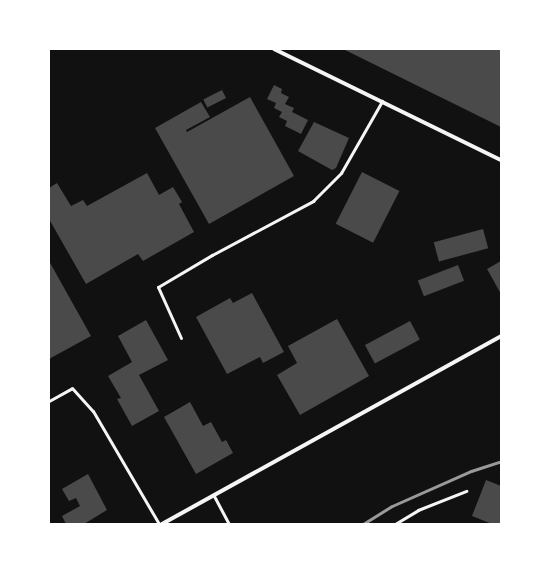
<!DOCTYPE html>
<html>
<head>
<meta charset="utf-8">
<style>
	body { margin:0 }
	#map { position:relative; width:550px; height:573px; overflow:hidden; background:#111; font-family:Rubik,sans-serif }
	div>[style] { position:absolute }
	.building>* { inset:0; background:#4a4a4a; transform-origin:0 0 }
	.service>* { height:3px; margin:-1.5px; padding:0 1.5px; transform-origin:1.5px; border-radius:1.5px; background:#f5f5f5 }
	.minor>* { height:4px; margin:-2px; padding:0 2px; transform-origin:2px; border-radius:2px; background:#f5f5f5 }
	.rail>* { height:3px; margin:-1.5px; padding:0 1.5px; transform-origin:1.5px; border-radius:1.5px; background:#9a9a9a }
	span { translate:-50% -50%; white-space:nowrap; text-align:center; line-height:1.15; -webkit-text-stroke:3px #fff; paint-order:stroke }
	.frame { position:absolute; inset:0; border:50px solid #fff; pointer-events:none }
</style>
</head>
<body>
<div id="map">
	<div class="building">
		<div style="clip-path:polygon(343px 49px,501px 49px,501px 127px)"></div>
		<div style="clip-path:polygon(274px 85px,282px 89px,281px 93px,289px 97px,285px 104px,294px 108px,292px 112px,308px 120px,301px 134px,285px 126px,287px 121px,279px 117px,282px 112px,274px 108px,276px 103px,267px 99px)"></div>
		<div style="left:222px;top:90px;width:9px;height:21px;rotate:63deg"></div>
		<div style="clip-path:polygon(250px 97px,294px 176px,209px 224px,155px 128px,201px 102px,210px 117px,186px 130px,187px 132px)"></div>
		<div style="clip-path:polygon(314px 122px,349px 138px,336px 168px,332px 170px,298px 151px)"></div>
		<div style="left:362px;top:172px;width:42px;height:58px;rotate:27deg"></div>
		<div style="clip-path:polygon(147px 173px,159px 195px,173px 187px,182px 202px,179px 204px,194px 232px,143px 261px,138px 254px,86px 284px,49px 219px,49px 188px,57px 183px,71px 206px,83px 200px,87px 206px)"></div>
		<div style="left:483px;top:229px;width:20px;height:51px;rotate:75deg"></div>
		<div style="clip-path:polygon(49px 261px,91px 336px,49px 359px)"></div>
		<div style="clip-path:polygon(501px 261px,501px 294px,487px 269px)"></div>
		<div style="left:458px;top:265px;width:17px;height:43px;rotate:69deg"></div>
		<div style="clip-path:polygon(252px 293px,284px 352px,263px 363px,260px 357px,227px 374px,196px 317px,230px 298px,233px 303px)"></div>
		<div style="clip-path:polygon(337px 319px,369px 376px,300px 415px,277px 375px,297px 363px,288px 346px)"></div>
		<div style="clip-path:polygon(146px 320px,168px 360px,139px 375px,159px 411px,132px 426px,117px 399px,121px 398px,108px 376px,132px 362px,118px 336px)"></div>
		<div style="left:410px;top:321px;width:21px;height:51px;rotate:62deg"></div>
		<div style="clip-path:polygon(190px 402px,203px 426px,211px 422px,222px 442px,226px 440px,233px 453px,196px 474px,164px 417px)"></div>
		<div style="clip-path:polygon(88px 474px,107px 510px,84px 524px,66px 524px,62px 516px,80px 506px,76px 498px,69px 501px,62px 489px)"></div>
		<div style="clip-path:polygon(486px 480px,501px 486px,501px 524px,492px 524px,472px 516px)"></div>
	</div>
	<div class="service">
		<div style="left:181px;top:338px;width:56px;rotate:-114.3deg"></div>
		<div style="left:158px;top:287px;width:63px;rotate:-30.7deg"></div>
		<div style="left:212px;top:255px;width:115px;rotate:-28.1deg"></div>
		<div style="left:313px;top:201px;width:40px;rotate:-45deg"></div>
		<div style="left:341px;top:173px;width:83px;rotate:-60.3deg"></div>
		<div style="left:49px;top:401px;width:26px;rotate:-29deg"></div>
		<div style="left:72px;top:388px;width:31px;rotate:48deg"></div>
		<div style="left:93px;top:411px;width:131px;rotate:59.7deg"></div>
		<div style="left:214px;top:496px;width:32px;rotate:62deg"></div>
		<div style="left:395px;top:524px;width:27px;rotate:-31deg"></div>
		<div style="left:418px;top:510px;width:52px;rotate:-21.6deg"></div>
	</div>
	<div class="minor">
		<div style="left:274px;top:49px;width:253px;rotate:26.1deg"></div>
		<div style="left:162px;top:524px;width:388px;rotate:-29deg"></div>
	</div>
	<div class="rail">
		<div style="left:363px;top:524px;width:34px;rotate:-32deg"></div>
		<div style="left:392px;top:506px;width:86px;rotate:-23.9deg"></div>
		<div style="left:471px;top:471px;width:32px;rotate:-18deg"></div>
	</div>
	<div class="frame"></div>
</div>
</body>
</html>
